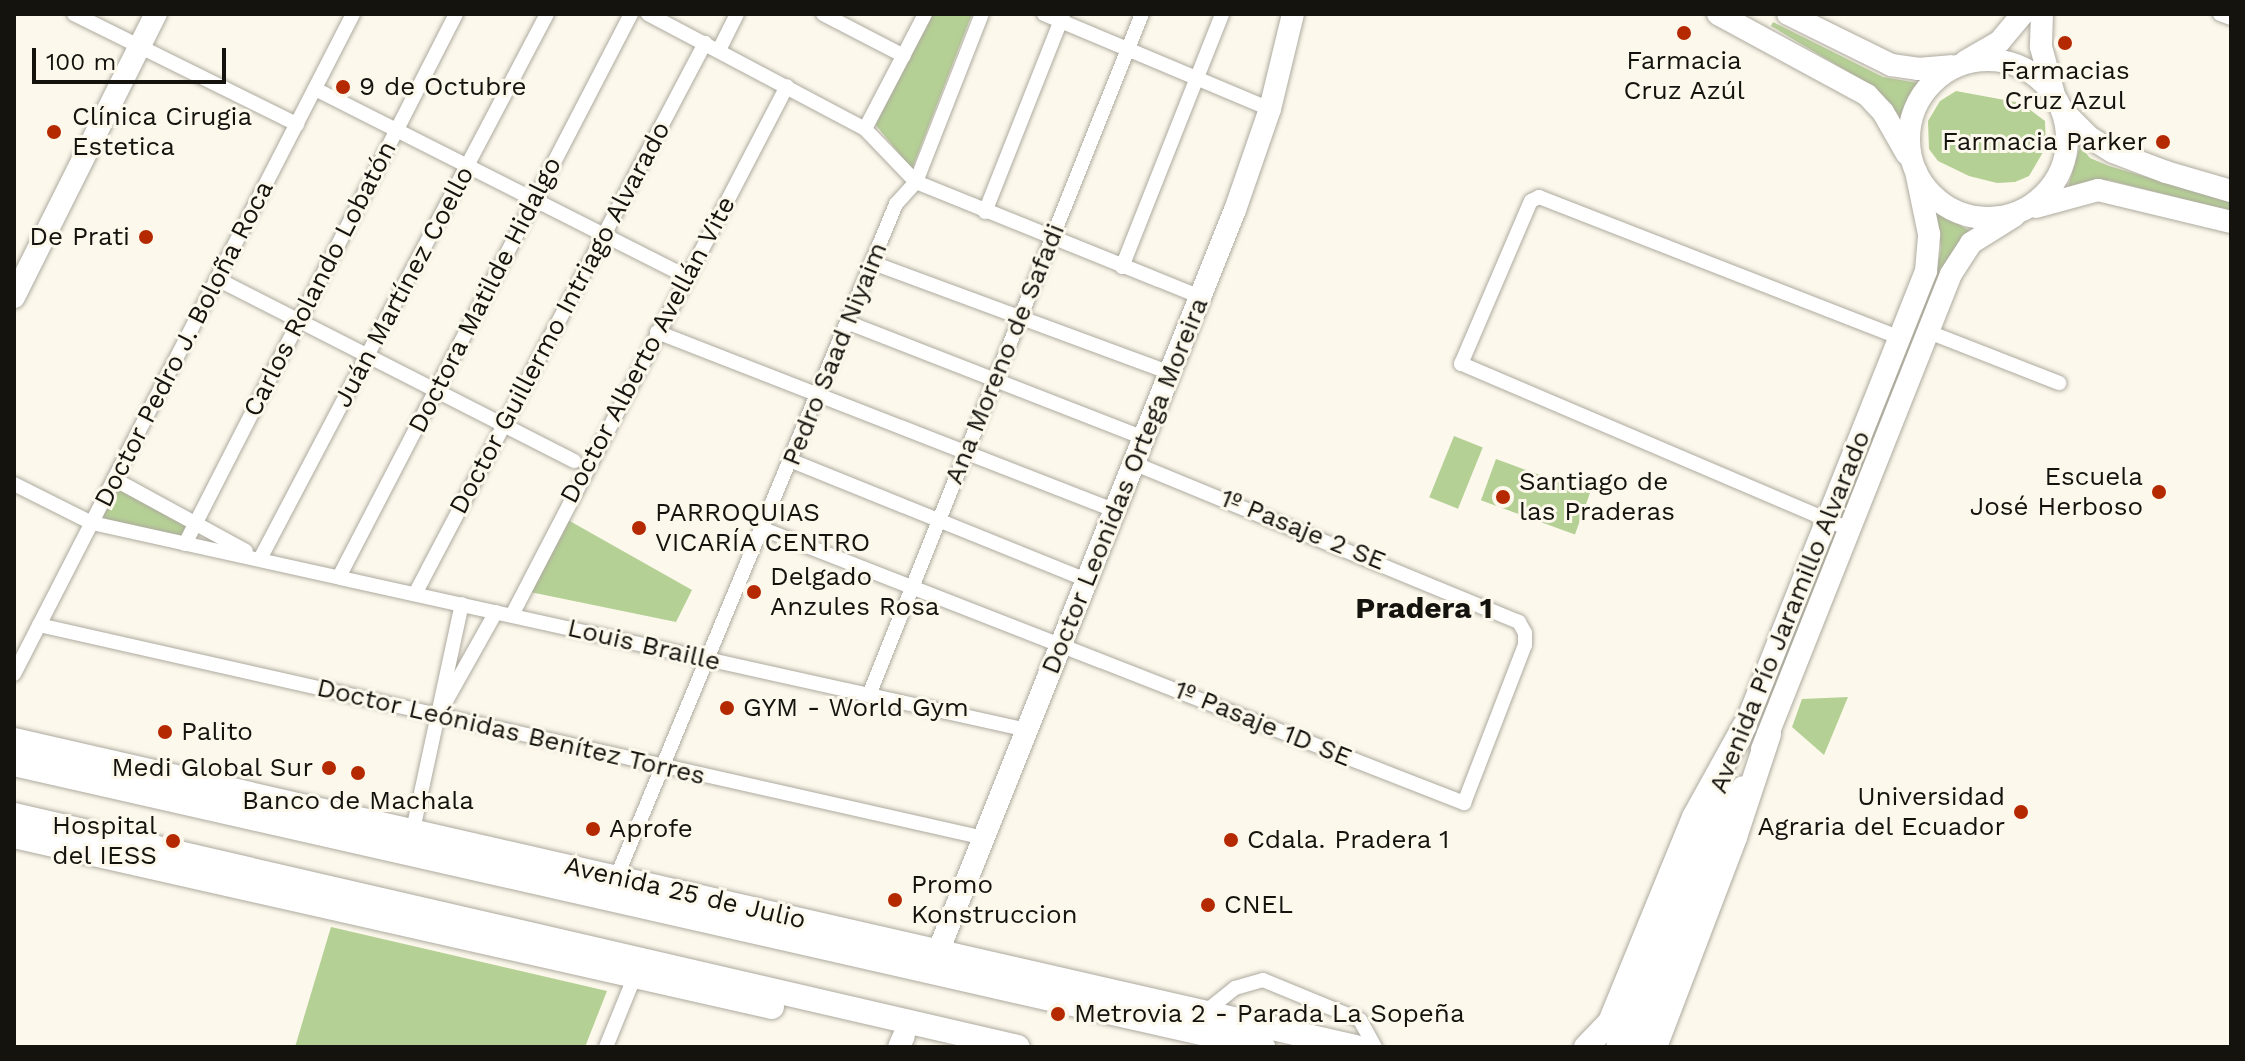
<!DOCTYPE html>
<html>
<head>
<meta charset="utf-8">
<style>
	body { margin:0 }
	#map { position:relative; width:2245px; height:1061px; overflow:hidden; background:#fcf8ec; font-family:"Work Sans",sans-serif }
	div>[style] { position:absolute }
	.green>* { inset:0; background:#b5d095; transform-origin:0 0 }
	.roads { filter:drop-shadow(0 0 2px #aeaa9f) drop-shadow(0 0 2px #aeaa9f) }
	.street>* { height:14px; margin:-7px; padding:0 7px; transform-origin:7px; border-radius:7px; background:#fff }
	.secondary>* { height:22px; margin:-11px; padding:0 11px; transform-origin:11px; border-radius:11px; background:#fff }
	.secondary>.ring { margin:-11px; padding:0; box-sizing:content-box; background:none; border:22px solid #fff; border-radius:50% }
	.primary>* { height:24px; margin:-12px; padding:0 12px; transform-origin:12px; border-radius:12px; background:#fff }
	.dots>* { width:22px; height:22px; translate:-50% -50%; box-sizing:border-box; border:4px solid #fcf8ec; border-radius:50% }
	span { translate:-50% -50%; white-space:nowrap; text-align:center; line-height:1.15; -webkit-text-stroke:6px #fcf8ec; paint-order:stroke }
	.poi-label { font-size:26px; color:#14130e }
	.left { translate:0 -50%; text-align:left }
	.right { translate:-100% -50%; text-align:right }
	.street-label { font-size:26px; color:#14130e }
	.quarter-label { font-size:30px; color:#14130e; font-weight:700 }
	.frame { position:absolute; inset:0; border:16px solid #14130e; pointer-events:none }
	.scale { position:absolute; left:32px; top:48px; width:194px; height:36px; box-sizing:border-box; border:4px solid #14130e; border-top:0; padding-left:10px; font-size:24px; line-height:28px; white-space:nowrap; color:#14130e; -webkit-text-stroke:6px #fcf8ec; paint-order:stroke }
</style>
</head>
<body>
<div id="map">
	<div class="green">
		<div style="clip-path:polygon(929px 14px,972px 14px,912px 169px,874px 123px)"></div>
		<div style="clip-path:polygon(1773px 22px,1883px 77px,1918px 83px,1905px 105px,1902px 119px,1877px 89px,1771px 26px)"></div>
		<div style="clip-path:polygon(1956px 91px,2021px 103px,2045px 121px,2046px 147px,2029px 176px,2015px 182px,1997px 183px,1969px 176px,1938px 161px,1929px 149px,1928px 121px,1940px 101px)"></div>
		<div style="clip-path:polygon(2080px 146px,2090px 158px,2109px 166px,2231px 202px,2231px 211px,2108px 180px,2068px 187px)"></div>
		<div style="clip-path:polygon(1935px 210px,1973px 233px,1771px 704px,1763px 714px,1765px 701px,1936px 273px,1941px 248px)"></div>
		<div style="left:1454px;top:436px;width:31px;height:66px;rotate:22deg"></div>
		<div style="left:1496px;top:459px;width:100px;height:44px;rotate:20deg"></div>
		<div style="clip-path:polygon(114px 479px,195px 524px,185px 544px,92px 523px)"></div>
		<div style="clip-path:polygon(568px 520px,692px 590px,676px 622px,530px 592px)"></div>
		<div style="clip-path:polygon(1848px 697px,1824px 755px,1792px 727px,1802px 699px)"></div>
		<div style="clip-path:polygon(331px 927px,607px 991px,585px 1047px,295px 1047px)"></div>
	</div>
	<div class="roads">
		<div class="street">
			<div style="left:74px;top:14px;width:249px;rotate:26.3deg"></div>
			<div style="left:648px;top:14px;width:246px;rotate:27.9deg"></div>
			<div style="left:865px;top:129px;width:74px;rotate:46.1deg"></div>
			<div style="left:916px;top:182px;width:306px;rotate:22deg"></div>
			<div style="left:823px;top:14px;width:91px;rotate:27.4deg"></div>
			<div style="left:1044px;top:14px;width:245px;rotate:22.8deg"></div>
			<div style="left:2220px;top:14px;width:12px;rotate:20deg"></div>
			<div style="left:719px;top:50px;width:40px;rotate:-63.4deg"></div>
			<div style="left:315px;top:89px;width:404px;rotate:26.8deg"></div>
			<div style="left:865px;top:129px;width:130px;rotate:-62.4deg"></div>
			<div style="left:985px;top:212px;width:212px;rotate:-68.4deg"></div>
			<div style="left:873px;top:263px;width:317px;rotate:20.3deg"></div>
			<div style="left:1122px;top:267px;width:272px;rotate:-68.4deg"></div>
			<div style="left:217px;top:279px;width:401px;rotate:27deg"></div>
			<div style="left:849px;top:323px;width:317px;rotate:21.3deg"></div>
			<div style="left:657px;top:332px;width:492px;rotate:21.3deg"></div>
			<div style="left:1929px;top:332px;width:140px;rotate:21.4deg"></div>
			<div style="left:792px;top:461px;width:318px;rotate:22deg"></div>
			<div style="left:114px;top:479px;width:150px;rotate:28.6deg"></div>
			<div style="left:14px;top:484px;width:87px;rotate:26.6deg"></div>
			<div style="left:92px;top:523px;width:958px;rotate:12.48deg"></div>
			<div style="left:763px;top:529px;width:753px;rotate:21.35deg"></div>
			<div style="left:1464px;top:803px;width:169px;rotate:-68.9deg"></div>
			<div style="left:1525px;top:645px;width:12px;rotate:-90deg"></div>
			<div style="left:1525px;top:633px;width:13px;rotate:-119deg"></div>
			<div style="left:1519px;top:622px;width:417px;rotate:-157.6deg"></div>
			<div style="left:1851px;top:530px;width:424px;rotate:-156.9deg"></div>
			<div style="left:1461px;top:364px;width:177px;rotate:-66.8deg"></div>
			<div style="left:1531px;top:201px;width:9px;rotate:-27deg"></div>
			<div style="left:1539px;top:197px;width:388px;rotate:21.3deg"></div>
			<div style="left:185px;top:544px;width:595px;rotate:-62.92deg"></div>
			<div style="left:260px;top:559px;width:616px;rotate:-62.23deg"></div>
			<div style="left:339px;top:577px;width:634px;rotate:-62.59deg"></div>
			<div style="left:415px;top:594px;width:623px;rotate:-62.24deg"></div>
			<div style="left:512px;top:615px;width:596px;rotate:-62.53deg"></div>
			<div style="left:39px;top:625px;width:969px;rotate:12.7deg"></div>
			<div style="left:14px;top:674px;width:742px;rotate:-62.81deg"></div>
			<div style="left:869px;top:695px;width:734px;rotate:-68.16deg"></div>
			<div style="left:446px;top:701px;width:102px;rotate:-60.7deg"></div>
			<div style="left:413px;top:830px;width:231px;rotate:-77.8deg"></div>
			<div style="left:617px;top:876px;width:728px;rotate:-67.45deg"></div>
			<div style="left:896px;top:204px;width:30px;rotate:-48deg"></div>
			<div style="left:916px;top:182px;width:180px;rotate:-68.6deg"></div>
			<div style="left:1204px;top:1013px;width:40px;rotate:-39deg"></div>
			<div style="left:1235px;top:988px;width:29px;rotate:-16deg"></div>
			<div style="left:1263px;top:980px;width:105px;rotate:22.4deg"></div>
			<div style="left:1360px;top:1020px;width:31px;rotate:61deg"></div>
			<div style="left:606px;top:1047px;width:74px;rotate:-67.9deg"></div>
		</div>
		<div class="secondary">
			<div style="left:1718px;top:14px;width:170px;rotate:28.5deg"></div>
			<div style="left:1867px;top:95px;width:23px;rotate:47deg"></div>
			<div style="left:1883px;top:112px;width:48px;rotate:60.3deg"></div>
			<div style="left:1788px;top:14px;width:115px;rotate:26.3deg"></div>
			<div style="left:1891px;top:65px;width:27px;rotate:8deg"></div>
			<div style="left:1918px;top:69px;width:33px;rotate:-5deg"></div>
			<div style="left:2042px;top:14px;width:33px;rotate:92deg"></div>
			<div style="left:2041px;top:47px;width:50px;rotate:74.8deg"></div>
			<div class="ring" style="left:1909px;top:60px;width:136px;height:136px"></div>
			<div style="left:1966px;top:61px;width:39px;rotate:-30deg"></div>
			<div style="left:2000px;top:41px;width:35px;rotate:-50deg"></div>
			<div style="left:2062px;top:110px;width:38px;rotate:45deg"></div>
			<div style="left:2089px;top:137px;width:28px;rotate:32deg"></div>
			<div style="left:2113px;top:152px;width:57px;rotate:20.7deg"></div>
			<div style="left:2166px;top:172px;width:68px;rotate:16.3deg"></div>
			<div style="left:2036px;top:207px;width:64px;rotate:-15.3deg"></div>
			<div style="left:2098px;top:190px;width:137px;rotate:13.5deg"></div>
			<div style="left:14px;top:297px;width:317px;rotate:-63.4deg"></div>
			<div style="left:1739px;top:741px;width:506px;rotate:-68.3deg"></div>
			<div style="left:1926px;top:271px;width:37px;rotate:-85deg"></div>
			<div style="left:1929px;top:234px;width:64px;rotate:-101.7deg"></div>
			<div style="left:1762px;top:749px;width:511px;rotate:-68.3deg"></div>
			<div style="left:1951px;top:274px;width:37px;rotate:-57deg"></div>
			<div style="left:1971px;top:243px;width:51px;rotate:-32.1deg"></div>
			<div style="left:938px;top:952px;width:799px;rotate:-68.19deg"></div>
			<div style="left:1235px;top:210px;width:107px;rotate:-70.9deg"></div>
			<div style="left:1270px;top:109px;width:98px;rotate:-76.4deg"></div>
			<div style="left:899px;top:1047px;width:12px;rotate:-66deg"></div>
			<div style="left:1617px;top:1047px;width:283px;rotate:-68.4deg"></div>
			<div style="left:1635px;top:1047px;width:232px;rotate:-68.3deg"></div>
			<div style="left:1721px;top:831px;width:49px;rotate:-63.4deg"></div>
		</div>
		<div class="primary">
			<div style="left:14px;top:740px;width:1376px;rotate:12.89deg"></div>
			<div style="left:14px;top:764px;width:1281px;rotate:12.77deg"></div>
			<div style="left:14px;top:815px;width:1030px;rotate:13.01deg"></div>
			<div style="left:14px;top:836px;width:777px;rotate:12.71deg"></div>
			<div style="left:1586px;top:1047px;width:35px;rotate:-46deg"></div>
			<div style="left:1610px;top:1022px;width:222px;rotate:-67.7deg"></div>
			<div style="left:1694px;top:817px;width:105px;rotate:-61deg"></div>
			<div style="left:1655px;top:1047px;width:225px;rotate:-69.1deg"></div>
			<div style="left:1735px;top:837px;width:108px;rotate:-71.7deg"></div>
		</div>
	</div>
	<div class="dots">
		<div style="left:1684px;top:33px;background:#b42900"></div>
		<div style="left:2065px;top:43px;background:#b42900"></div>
		<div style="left:343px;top:87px;background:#b42900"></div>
		<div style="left:54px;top:132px;background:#b42900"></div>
		<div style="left:2163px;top:142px;background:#b42900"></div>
		<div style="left:146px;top:237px;background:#b42900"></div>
		<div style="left:2159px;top:492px;background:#b42900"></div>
		<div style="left:1503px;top:497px;background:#b42900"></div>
		<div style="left:639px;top:528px;background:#b42900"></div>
		<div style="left:754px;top:592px;background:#b42900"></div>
		<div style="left:727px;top:708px;background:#b42900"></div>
		<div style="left:165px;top:732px;background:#b42900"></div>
		<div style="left:329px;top:768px;background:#b42900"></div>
		<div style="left:358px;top:773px;background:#b42900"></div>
		<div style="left:2021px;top:812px;background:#b42900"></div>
		<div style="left:593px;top:829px;background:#b42900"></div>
		<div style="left:1231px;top:840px;background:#b42900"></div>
		<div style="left:173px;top:841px;background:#b42900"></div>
		<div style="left:895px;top:900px;background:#b42900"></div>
		<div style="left:1208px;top:905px;background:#b42900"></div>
		<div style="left:1058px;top:1014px;background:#b42900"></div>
	</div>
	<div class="poi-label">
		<span style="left:1684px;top:76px">Farmacia<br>Cruz Azúl</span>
		<span style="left:2065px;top:86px">Farmacias<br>Cruz Azul</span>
		<span class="left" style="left:359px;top:87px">9 de Octubre</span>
		<span class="left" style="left:72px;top:132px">Clínica Cirugia<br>Estetica</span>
		<span class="right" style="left:2147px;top:142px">Farmacia Parker</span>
		<span class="right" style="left:130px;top:237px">De Prati</span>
		<span class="right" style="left:2143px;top:492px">Escuela<br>José Herboso</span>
		<span class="left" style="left:1519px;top:497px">Santiago de<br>las Praderas</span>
		<span class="left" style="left:655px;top:528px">PARROQUIAS<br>VICARÍA CENTRO</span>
		<span class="left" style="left:770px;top:592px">Delgado<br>Anzules Rosa</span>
		<span class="left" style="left:743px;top:708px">GYM - World Gym</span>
		<span class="left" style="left:181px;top:732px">Palito</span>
		<span class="right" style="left:313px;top:768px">Medi Global Sur</span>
		<span class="right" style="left:2005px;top:812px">Universidad<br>Agraria del Ecuador</span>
		<span style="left:358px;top:801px">Banco de Machala</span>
		<span class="right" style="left:157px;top:841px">Hospital<br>del IESS</span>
		<span class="left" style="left:609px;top:829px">Aprofe</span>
		<span class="left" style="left:1247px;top:840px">Cdala. Pradera 1</span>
		<span class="left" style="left:911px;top:900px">Promo<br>Konstruccion</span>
		<span class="left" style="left:1224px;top:905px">CNEL</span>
		<span class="left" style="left:1074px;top:1014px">Metrovia 2 - Parada La Sopeña</span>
	</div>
	<div class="street-label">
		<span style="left:320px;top:279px;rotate:-63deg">Carlos Rolando Lobatón</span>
		<span style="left:404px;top:287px;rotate:-62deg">Juán Martínez Coello</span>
		<span style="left:485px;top:295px;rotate:-63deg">Doctora Matilde Hidalgo</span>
		<span style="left:560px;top:318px;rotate:-62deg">Doctor Guillermo Intriago Alvarado</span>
		<span style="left:184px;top:344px;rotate:-63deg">Doctor Pedro J. Boloña Roca</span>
		<span style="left:648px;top:350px;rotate:-62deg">Doctor Alberto Avellán Vite</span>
		<span style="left:835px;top:354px;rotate:-68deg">Pedro Saad Niyaim</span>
		<span style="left:1005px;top:354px;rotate:-68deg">Ana Moreno de Safadi</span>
		<span style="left:1125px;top:486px;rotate:-68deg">Doctor Leonidas Ortega Moreira</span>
		<span style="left:1303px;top:530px;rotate:22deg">1º Pasaje 2 SE</span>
		<span style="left:1790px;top:612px;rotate:-68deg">Avenida Pío Jaramillo Alvarado</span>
		<span style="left:644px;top:645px;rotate:13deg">Louis Braille</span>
		<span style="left:1263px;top:724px;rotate:22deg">1º Pasaje 1D SE</span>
		<span style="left:511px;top:732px;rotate:13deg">Doctor Leónidas Benítez Torres</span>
		<span style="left:685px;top:893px;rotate:13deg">Avenida 25 de Julio</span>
	</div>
	<div class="quarter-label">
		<span style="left:1424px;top:608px">Pradera 1</span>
	</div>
	<div class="frame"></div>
	<div class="scale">100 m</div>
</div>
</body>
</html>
